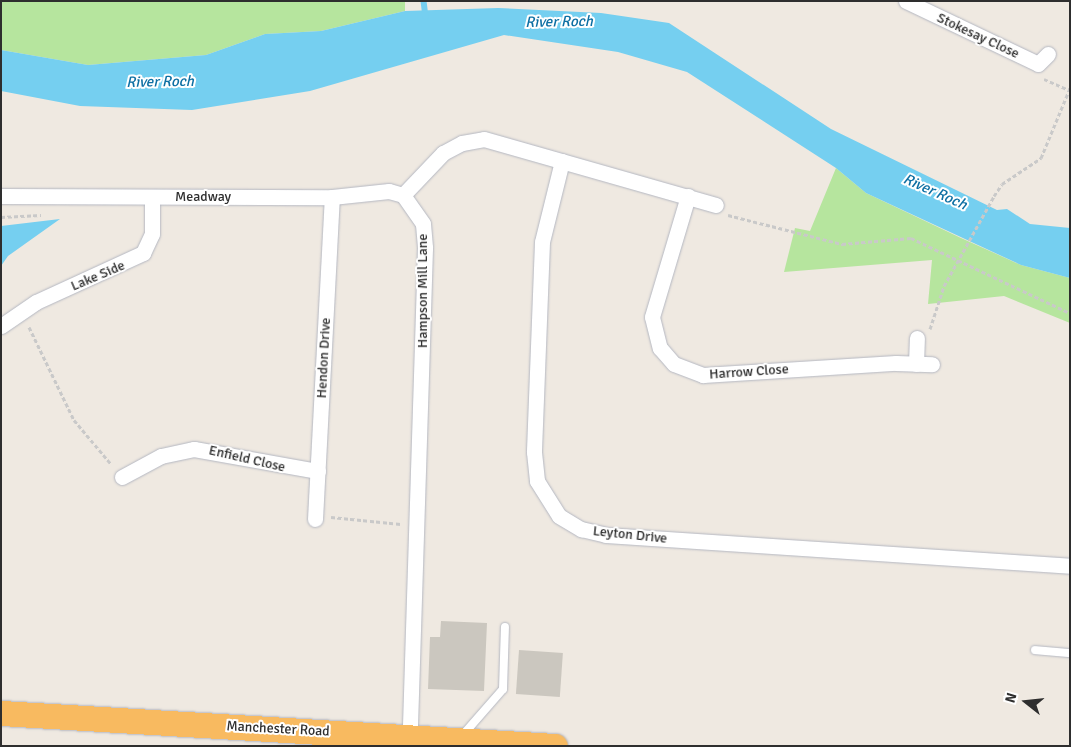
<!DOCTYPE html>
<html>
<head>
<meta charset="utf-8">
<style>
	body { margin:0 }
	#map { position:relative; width:1071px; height:747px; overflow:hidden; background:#efe9e1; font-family:Signika,sans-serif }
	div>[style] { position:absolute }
	.green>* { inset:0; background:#b6e59e }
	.water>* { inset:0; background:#75cff0 }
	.stream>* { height:5.5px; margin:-2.75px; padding:0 2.75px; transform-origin:2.75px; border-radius:2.75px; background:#75cff0 }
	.building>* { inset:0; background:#cbc7bf; transform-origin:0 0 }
	.path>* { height:3px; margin-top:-1.5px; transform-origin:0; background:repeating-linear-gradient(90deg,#c9c9c9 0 4px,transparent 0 6.5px) }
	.roads { filter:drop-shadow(0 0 1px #b4b7c1) drop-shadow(0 0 1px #b4b7c1) }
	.service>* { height:8px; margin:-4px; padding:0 4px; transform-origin:4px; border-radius:4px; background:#fff }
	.minor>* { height:15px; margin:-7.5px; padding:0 7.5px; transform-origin:7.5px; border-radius:7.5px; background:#fff }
	.trunk>* { height:25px; margin:-12.5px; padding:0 12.5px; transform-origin:12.5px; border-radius:12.5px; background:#f8ba60 }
	span { translate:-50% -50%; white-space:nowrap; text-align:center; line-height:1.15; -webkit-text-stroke:4px #fff; paint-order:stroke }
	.street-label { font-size:14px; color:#2e2e2e }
	.water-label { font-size:15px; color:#0d6fa3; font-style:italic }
	.frame { position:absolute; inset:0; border:2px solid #2e2e2e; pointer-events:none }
	.north { position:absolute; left:1001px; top:677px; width:50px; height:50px; -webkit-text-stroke:4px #fff; paint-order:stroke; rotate:286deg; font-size:14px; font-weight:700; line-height:20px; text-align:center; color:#2e2e2e }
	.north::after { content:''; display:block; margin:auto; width:18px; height:22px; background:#2e2e2e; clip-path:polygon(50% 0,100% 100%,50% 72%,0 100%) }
</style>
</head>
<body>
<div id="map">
	<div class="green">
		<div style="clip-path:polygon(1px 1px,405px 1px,405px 11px,321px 31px,265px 34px,206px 55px,88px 65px,1px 50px)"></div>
		<div style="clip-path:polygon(836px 168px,866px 193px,961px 238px,1021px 265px,1070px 278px,1070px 323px,1004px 296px,928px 304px,932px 260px,784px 272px,795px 228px,810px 231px)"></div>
	</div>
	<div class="water">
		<div style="clip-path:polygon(498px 8px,601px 13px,669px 23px,831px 129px,997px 210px,1007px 209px,1030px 224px,1070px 228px,1070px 278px,1021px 265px,866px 193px,836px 168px,687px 72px,618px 52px,504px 35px,310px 91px,192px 110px,80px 106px,1px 91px,1px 50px,88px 65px,206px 55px,265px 34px,321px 31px,405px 11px)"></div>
		<div style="clip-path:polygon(60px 219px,8px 256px,1px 266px,1px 226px)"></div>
	</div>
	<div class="stream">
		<div style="left:424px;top:1px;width:16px;rotate:83deg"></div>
	</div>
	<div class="building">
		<div style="clip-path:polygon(441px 621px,487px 623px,484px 691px,428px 689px,430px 637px,440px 637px)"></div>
		<div style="left:519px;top:650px;width:44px;height:44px;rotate:4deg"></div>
	</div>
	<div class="path">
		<div style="left:1044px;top:79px;width:27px;rotate:24deg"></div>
		<div style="left:728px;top:215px;width:118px;rotate:14.3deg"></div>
		<div style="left:842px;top:244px;width:69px;rotate:-5deg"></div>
		<div style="left:911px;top:238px;width:176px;rotate:25.3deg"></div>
		<div style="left:1px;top:217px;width:40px;rotate:-2.9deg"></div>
		<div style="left:29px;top:327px;width:103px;rotate:64.2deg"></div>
		<div style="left:74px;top:420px;width:57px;rotate:49.9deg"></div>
		<div style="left:930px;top:329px;width:45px;rotate:-72deg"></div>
		<div style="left:944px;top:286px;width:103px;rotate:-60.9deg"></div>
		<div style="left:994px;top:196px;width:14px;rotate:-56deg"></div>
		<div style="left:1002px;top:184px;width:47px;rotate:-33.7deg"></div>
		<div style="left:1041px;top:158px;width:76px;rotate:-67.5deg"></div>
		<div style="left:331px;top:517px;width:70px;rotate:5.7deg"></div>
	</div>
	<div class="roads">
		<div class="service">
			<div style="left:1035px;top:650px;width:35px;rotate:5deg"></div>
			<div style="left:462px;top:736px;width:62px;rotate:-48.9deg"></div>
			<div style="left:503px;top:689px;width:62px;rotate:-88.2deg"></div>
		</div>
		<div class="minor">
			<div style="left:906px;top:1px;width:146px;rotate:25.5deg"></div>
			<div style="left:1038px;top:64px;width:14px;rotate:-45deg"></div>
			<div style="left:562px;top:161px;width:83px;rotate:103.9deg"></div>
			<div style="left:542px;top:242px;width:210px;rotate:92.2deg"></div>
			<div style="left:534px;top:452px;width:29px;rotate:84deg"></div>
			<div style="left:537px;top:481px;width:41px;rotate:57.8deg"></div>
			<div style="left:559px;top:516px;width:26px;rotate:31deg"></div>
			<div style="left:581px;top:529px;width:26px;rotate:13deg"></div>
			<div style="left:606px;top:535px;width:465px;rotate:3.8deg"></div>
			<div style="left:403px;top:195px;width:35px;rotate:55deg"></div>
			<div style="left:423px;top:224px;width:24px;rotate:85deg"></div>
			<div style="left:425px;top:248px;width:489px;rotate:91.8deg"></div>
			<div style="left:403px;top:195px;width:58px;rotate:-46.4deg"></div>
			<div style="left:443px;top:153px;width:21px;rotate:-28deg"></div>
			<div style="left:462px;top:143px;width:22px;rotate:-10deg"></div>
			<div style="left:484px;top:139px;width:241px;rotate:15.9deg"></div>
			<div style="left:1px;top:196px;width:331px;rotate:0.2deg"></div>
			<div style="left:332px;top:197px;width:57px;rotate:-6deg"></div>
			<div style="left:389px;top:191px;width:15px;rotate:16deg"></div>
			<div style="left:688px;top:196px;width:126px;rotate:106.6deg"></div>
			<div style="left:652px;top:317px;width:32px;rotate:76deg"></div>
			<div style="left:660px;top:348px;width:21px;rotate:49deg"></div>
			<div style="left:674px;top:364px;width:31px;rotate:21deg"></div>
			<div style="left:703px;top:375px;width:193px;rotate:-3.6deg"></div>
			<div style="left:896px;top:363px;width:36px;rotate:2deg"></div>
			<div style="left:1px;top:326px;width:42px;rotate:-34.4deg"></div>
			<div style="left:36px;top:302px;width:118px;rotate:-24.6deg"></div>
			<div style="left:143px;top:253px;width:21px;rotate:-65deg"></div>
			<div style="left:152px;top:234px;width:37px;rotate:-90deg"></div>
			<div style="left:916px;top:364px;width:26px;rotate:-88deg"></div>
			<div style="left:122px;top:477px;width:44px;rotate:-28.3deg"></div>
			<div style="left:161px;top:456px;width:34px;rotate:-12deg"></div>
			<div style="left:194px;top:449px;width:126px;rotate:10.1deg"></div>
			<div style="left:315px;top:519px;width:322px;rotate:-87deg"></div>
		</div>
		<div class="trunk">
			<div style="left:1px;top:713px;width:555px;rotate:3.41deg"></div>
		</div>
	</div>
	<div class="street-label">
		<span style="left:978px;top:36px;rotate:25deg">Stokesay Close</span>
		<span style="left:203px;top:197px">Meadway</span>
		<span style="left:98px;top:276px;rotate:-23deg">Lake Side</span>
		<span style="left:423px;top:291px;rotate:-90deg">Hampson Mill Lane</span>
		<span style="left:324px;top:358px;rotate:-87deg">Hendon Drive</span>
		<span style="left:749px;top:372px;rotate:-4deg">Harrow Close</span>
		<span style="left:247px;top:459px;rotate:13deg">Enfield Close</span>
		<span style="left:630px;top:535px;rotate:6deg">Leyton Drive</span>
		<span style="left:278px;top:729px;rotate:3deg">Manchester Road</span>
	</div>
	<div class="water-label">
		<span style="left:559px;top:22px;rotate:-1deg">River Roch</span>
		<span style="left:160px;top:82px;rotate:-1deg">River Roch</span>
		<span style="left:935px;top:192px;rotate:24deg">River Roch</span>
	</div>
	<div class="frame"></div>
	<div class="north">N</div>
</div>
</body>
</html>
